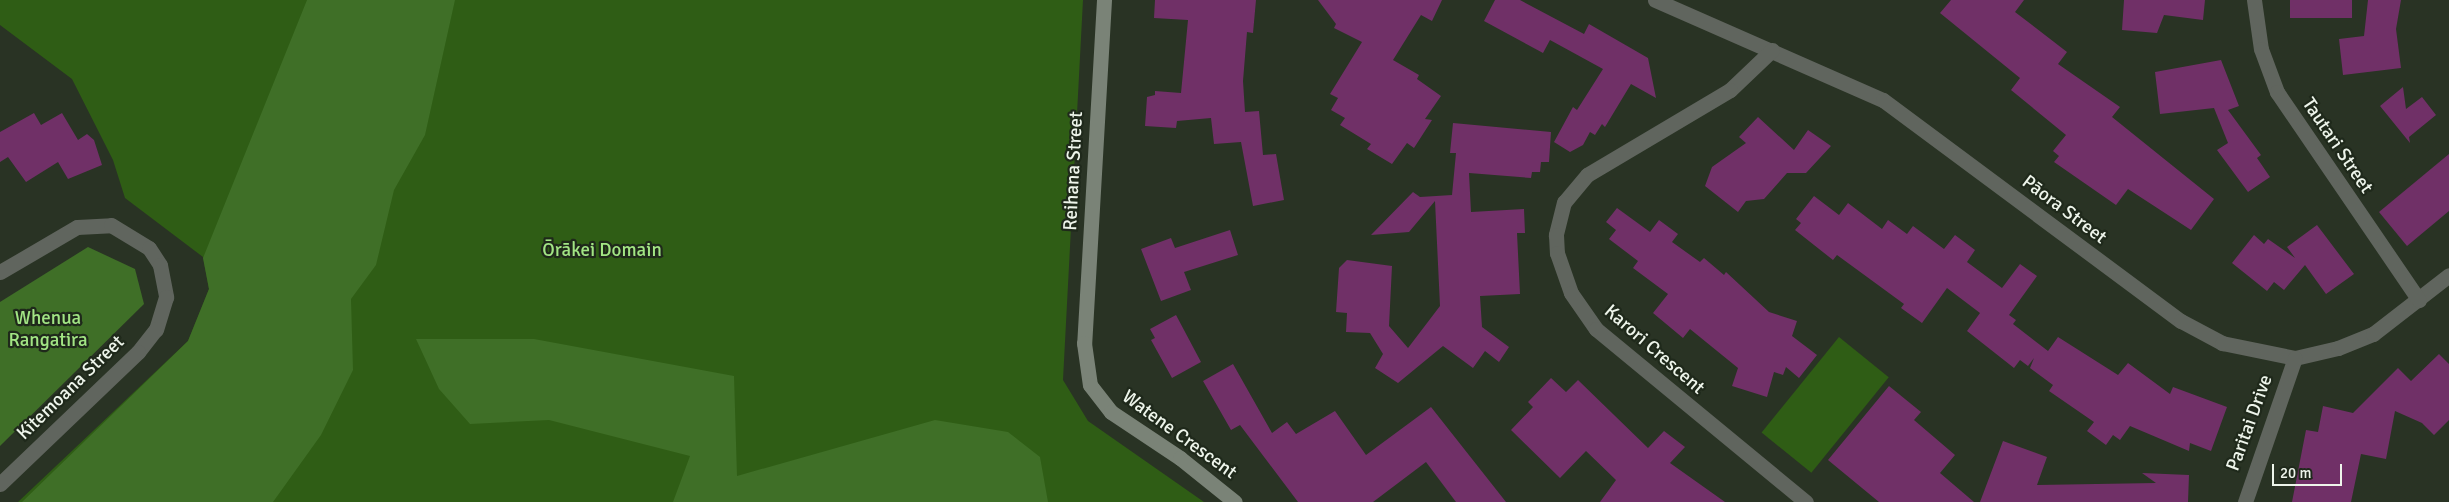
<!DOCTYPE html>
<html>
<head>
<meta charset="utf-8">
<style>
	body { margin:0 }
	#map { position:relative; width:2449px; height:502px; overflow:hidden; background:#293324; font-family:Signika,sans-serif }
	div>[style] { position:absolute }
	.green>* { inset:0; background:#2f5d15; transform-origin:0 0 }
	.forest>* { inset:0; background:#3f6f27 }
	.building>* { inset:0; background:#703067; transform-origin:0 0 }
	.street>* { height:15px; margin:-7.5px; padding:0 7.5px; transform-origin:7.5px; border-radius:7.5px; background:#60655e }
	.secondary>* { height:15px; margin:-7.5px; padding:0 7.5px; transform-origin:7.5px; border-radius:7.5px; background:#7a8377 }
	span { translate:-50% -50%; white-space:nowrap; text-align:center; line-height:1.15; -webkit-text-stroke:4.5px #1f291b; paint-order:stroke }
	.street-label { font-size:19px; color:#eef5eb }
	.park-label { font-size:19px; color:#a2e584 }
	.scale { position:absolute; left:2272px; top:464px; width:70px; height:22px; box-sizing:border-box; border:2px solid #eef5eb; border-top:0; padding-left:6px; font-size:15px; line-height:18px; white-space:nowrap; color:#eef5eb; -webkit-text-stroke:4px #1f291b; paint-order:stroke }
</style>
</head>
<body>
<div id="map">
	<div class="green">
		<div style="clip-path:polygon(0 0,1083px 0,1063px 380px,1088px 421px,1204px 502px,18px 502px,188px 341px,209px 289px,203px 257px,125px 198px,113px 160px,72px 79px,0 25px)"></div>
		<div style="left:1839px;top:337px;width:64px;height:123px;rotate:39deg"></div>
	</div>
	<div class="forest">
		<div style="clip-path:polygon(307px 0,455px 0,425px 135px,394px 190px,376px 265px,351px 299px,353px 370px,321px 435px,273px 502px,22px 502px,188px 341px,209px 289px,203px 258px)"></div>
		<div style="clip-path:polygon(88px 247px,135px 269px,144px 304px,0 446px,0 302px)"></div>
		<div style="clip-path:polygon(416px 339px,534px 339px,734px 376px,737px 476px,935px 420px,1008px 432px,1040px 457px,1048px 502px,673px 502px,690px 456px,549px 420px,470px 424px,439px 389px)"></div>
	</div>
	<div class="building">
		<div style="clip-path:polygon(1155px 0,1256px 0,1253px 33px,1247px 32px,1243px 81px,1245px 112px,1259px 111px,1263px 155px,1276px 154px,1284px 200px,1253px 206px,1241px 142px,1214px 144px,1211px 118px,1177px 121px,1176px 128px,1145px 126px,1147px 97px,1155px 95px,1155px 91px,1181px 93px,1188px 20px,1154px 18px)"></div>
		<div style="clip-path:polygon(1318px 0,1442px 0,1432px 21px,1421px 15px,1393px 60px,1419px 75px,1417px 79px,1441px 96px,1425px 119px,1432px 120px,1414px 148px,1407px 143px,1392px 164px,1367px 149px,1371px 144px,1340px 125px,1345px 118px,1331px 110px,1338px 98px,1330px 94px,1362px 42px,1334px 28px,1336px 24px)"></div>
		<div style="clip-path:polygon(1495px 0,1520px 0,1584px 34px,1589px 24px,1648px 58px,1656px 98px,1631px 84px,1605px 127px,1602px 124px,1595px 135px,1590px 132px,1583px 145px,1570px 152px,1554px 142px,1573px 107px,1577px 110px,1603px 69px,1550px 40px,1543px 53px,1484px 21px)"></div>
		<div style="clip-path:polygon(1951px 0,2024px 0,2015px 12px,2067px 52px,2058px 64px,2120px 107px,2112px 117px,2214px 199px,2191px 230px,2128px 189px,2116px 205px,2054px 162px,2059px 156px,2053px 151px,2066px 135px,2011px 90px,2020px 78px,1940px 13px)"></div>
		<div style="clip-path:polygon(2124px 0,2205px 0,2203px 20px,2164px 15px,2157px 33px,2122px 30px)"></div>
		<div style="left:2290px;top:0;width:62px;height:18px"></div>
		<div style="clip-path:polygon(2368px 0,2401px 0,2396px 29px,2401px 68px,2343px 75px,2339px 39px,2364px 36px)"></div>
		<div style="clip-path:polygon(2221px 60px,2239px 106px,2228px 110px,2261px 155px,2257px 158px,2270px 177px,2248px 192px,2217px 150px,2228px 143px,2214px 108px,2160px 114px,2155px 72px)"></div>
		<div style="clip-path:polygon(2403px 87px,2406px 109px,2422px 97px,2436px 115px,2409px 137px,2410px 143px,2380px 106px)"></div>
		<div style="clip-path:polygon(34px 113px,41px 125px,62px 113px,78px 140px,87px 134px,94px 140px,102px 165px,68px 179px,58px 162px,26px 182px,8px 157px,0 162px,0 132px)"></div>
		<div style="clip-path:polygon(1758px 117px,1794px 150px,1808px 130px,1831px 146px,1806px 173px,1787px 173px,1764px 199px,1746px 201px,1738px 212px,1705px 186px,1712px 167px,1746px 143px,1739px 137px)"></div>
		<div style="clip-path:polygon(1453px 123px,1551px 132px,1549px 162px,1541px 162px,1540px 172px,1532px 172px,1531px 178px,1469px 173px,1471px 212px,1524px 209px,1525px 233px,1517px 233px,1520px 294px,1480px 296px,1482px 327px,1509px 347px,1499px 362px,1485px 351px,1473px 368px,1443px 346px,1398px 383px,1375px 368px,1383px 354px,1370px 333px,1346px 332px,1347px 313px,1336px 312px,1339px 268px,1347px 260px,1392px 266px,1389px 326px,1408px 348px,1440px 306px,1435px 201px,1409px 232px,1371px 235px,1413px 192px,1420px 197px,1452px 195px,1456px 153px,1450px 153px)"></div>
		<div style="clip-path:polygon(2449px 154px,2449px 211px,2407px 246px,2379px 212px)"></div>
		<div style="clip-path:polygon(1814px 196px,1839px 215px,1848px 203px,1882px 229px,1888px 220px,1907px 234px,1913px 226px,1944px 249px,1955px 235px,1975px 250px,1967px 262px,2002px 288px,2020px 264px,2037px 276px,2009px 315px,2016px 320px,2013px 324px,2048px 351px,2058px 337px,2118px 375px,2128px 363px,2170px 394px,2173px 387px,2227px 407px,2211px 451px,2190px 443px,2189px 451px,2130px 426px,2120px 440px,2113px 435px,2106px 445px,2087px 431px,2094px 422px,2049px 391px,2053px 385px,2030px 368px,2034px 358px,2028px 366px,2020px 360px,2014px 368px,1967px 331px,1980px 313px,1947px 288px,1922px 323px,1901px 308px,1904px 304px,1837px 255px,1833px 260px,1795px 230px,1801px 223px,1796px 219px)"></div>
		<div style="clip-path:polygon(1617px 208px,1650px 232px,1659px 220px,1678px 234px,1672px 242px,1700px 262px,1704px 258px,1724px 275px,1726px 272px,1769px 312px,1797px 321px,1792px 336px,1817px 355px,1799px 378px,1786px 367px,1783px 375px,1774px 372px,1767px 397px,1732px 386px,1738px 368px,1690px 329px,1683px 338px,1653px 313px,1668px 294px,1633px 268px,1638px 261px,1609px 239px,1616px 230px,1606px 222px)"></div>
		<div style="clip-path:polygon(2317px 225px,2354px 274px,2326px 294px,2305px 265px,2284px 290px,2274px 282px,2267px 291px,2232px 263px,2254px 235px,2264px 244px,2268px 239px,2295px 258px,2287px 247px)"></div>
		<div style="clip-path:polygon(1230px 230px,1238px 255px,1184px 272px,1191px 290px,1161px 301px,1141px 249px,1171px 238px,1175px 248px)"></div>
		<div style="clip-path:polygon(1176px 315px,1201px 362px,1172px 378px,1151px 340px,1155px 338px,1150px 329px)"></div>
		<div style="clip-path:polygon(2439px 354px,2449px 364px,2449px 420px,2434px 435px,2422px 423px,2395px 411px,2386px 459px,2361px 454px,2351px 502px,2292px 502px,2306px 430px,2318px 432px,2323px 406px,2353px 413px,2398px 368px,2411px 381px)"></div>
		<div style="clip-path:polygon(1233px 364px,1272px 433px,1287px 422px,1296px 434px,1335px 411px,1366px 455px,1431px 407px,1506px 502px,1456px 502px,1426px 462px,1373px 502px,1298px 502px,1240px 425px,1231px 430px,1203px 381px)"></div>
		<div style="clip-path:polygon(1551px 378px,1566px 392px,1578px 380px,1648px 448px,1664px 431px,1685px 447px,1670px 463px,1725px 502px,1600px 502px,1616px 480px,1586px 451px,1560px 478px,1511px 430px,1533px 407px,1528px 402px)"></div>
		<div style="clip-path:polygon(1889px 386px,1921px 412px,1914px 420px,1955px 455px,1940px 473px,1974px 502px,1879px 502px,1828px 460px)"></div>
		<div style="clip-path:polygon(2003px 441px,2047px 457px,2037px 485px,2156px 483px,2142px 473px,2189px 475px,2188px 502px,1980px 502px)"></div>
	</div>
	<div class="street">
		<div style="left:1655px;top:0;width:249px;rotate:23.7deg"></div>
		<div style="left:1883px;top:100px;width:371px;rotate:36.6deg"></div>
		<div style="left:2181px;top:321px;width:47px;rotate:28.2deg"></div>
		<div style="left:2222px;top:343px;width:75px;rotate:11.6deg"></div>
		<div style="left:2295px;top:358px;width:44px;rotate:-13.1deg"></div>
		<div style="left:2338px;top:348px;width:38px;rotate:-22deg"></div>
		<div style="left:2373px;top:334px;width:96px;rotate:-37.8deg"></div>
		<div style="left:2254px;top:0;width:49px;rotate:81.9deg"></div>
		<div style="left:2261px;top:49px;width:46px;rotate:69.6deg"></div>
		<div style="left:2277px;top:92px;width:252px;rotate:55.7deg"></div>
		<div style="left:1772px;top:50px;width:58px;rotate:136.4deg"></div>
		<div style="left:1730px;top:90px;width:166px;rotate:149.3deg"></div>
		<div style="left:1587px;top:175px;width:35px;rotate:130deg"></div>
		<div style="left:1564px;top:202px;width:34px;rotate:104deg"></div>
		<div style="left:1556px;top:235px;width:18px;rotate:87deg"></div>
		<div style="left:1557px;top:253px;width:42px;rotate:70.7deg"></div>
		<div style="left:1571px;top:293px;width:44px;rotate:55.2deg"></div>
		<div style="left:1596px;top:329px;width:272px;rotate:39.5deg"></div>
		<div style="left:0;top:272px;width:89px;rotate:-30.3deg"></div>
		<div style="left:77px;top:227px;width:34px;rotate:-3deg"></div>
		<div style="left:111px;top:225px;width:44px;rotate:31.2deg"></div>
		<div style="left:149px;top:248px;width:20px;rotate:57deg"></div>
		<div style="left:160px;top:265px;width:33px;rotate:79deg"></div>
		<div style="left:166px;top:297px;width:34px;rotate:107deg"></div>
		<div style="left:156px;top:329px;width:29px;rotate:128deg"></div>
		<div style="left:138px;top:352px;width:191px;rotate:136.3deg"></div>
		<div style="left:2245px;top:502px;width:152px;rotate:-70.9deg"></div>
	</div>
	<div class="secondary">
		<div style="left:1104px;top:0;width:344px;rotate:93.3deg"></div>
		<div style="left:1084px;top:343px;width:42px;rotate:81.9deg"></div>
		<div style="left:1090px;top:385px;width:34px;rotate:52deg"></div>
		<div style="left:1111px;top:412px;width:83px;rotate:33.7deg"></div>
		<div style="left:1180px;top:458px;width:70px;rotate:38.7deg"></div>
	</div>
	<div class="street-label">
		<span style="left:2337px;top:146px;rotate:56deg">Tautari Street</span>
		<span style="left:1074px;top:171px;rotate:-87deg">Reihana Street</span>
		<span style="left:2064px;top:210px;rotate:37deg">Pāora Street</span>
		<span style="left:1654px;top:350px;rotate:41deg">Karori Crescent</span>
		<span style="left:71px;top:388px;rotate:-44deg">Kitemoana Street</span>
		<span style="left:2250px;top:423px;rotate:-70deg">Paritai Drive</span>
		<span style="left:1179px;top:435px;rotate:36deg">Watene Crescent</span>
	</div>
	<div class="park-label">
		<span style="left:602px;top:251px">Ōrākei Domain</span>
		<span style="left:48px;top:330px">Whenua<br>Rangatira</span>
	</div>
	<div class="scale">20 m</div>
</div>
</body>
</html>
